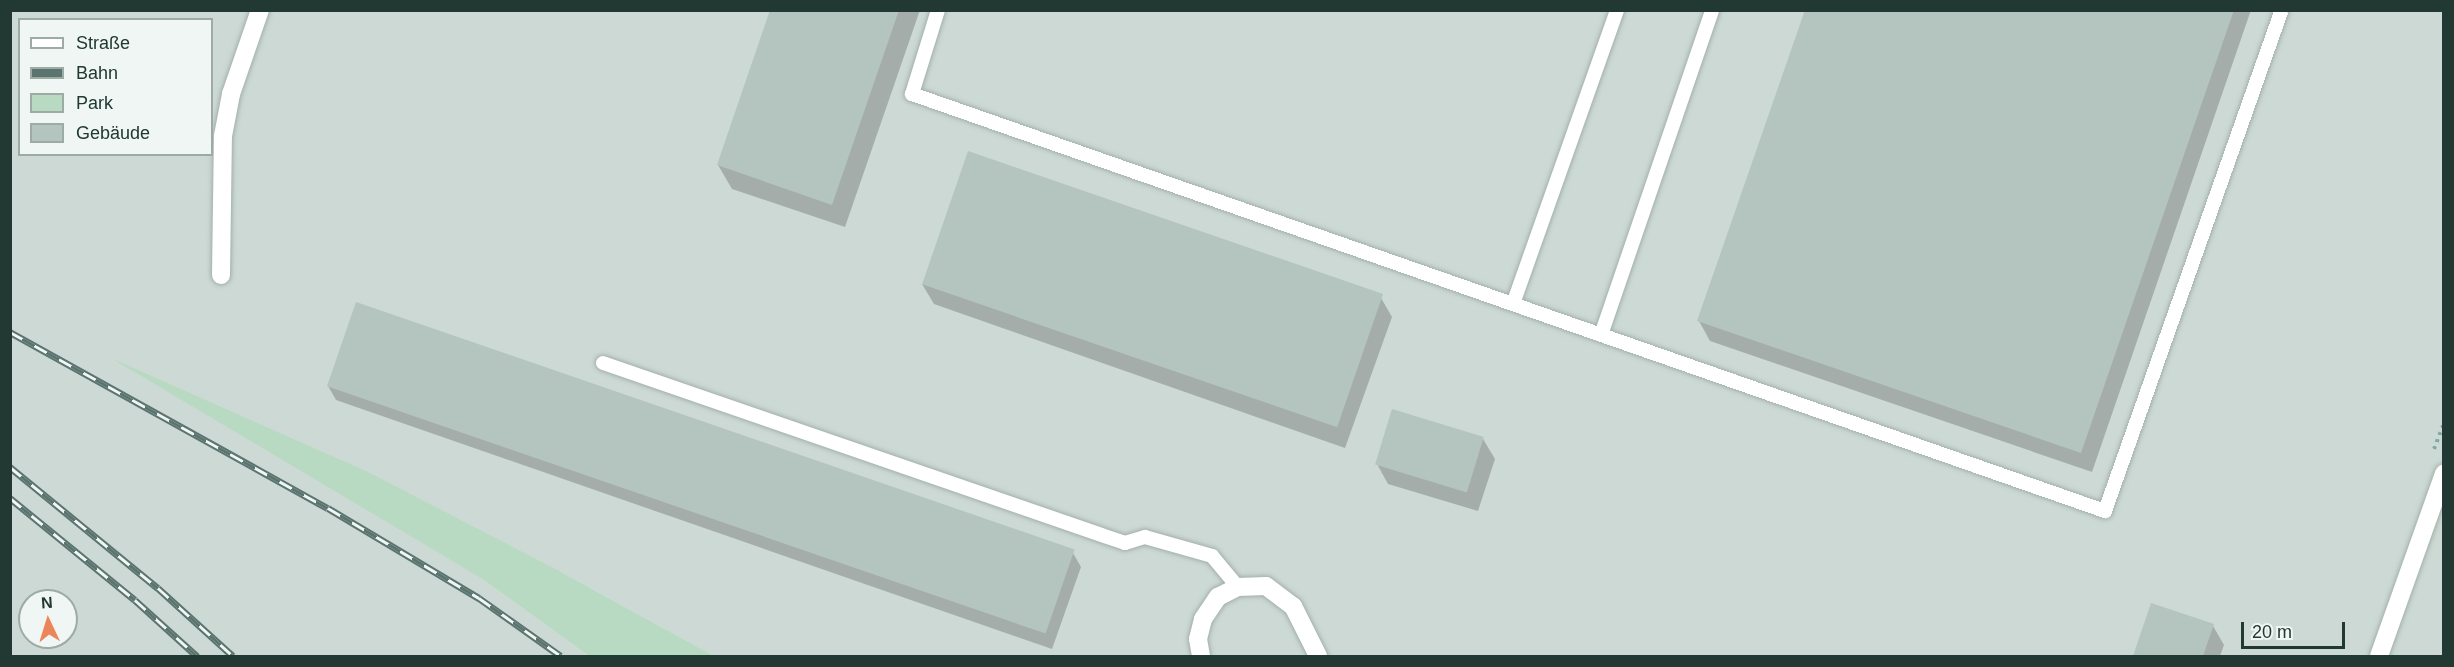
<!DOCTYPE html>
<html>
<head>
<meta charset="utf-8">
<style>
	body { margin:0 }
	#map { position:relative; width:2454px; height:667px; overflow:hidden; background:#dfe9e5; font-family:Helvetica,sans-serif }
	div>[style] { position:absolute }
	.built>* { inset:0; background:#cdd9d4 }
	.green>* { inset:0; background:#b8dac3 }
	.shadow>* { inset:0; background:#0003 }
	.building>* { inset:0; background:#b4c4be; transform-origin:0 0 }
	.path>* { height:4px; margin-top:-2px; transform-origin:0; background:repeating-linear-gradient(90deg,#80aca0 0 3px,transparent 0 7.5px) }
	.roads { filter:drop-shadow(0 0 2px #a2b0ac) drop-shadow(0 0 2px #a2b0ac) }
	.lane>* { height:14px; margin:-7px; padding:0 7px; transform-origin:7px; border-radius:7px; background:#fff }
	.street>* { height:18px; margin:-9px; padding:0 9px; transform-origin:9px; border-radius:9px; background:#fff }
	.rail>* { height:7px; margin-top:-3.5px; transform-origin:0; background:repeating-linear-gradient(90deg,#eff6f3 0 14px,#5b746f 0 28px); box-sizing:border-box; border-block:2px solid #5b746f }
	span { translate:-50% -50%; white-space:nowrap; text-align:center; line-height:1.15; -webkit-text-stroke:5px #eff6f3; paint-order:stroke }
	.frame { position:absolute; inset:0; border:12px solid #213833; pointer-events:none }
	.legend { position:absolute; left:18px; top:18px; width:195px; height:138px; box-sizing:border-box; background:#eff6f3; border:2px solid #9daaa6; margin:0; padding:8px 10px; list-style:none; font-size:18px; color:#213833 }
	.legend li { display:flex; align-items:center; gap:12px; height:30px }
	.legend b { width:30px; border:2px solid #9daaa6 }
	.north { position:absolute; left:18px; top:589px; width:60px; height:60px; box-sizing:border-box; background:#eff6f3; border:2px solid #9daaa6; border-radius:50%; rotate:356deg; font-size:16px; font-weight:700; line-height:24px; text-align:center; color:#213833 }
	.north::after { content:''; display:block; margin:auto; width:21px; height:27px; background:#ec855a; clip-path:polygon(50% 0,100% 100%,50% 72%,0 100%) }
	.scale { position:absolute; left:2241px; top:622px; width:104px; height:27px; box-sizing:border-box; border:3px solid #213833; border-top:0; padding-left:8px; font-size:18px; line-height:21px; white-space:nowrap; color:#213833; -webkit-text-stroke:4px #eff6f3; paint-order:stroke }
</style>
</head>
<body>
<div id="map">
	<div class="built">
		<div style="clip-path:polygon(evenodd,10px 11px,2443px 11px,2443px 656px,714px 656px,561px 572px,481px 578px,589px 656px,11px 656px,10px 11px,20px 20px,212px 20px,212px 154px,20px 154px,20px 20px,10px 11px,30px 601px,66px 601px,66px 637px,30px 637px,30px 601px)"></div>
	</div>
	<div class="green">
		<div style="clip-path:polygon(111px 358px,368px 472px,561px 572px,714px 656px,589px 656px,481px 578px)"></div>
	</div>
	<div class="shadow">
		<div style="clip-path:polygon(771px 10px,920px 10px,845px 227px,732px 189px,718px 165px)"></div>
		<div style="clip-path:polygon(1806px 10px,2251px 10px,2092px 472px,1710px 341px,1699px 321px)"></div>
		<div style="clip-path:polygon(922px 284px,1381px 298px,1392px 317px,1345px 448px,934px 304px)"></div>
		<div style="clip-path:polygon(328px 386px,1073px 553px,1081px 567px,1052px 649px,336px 400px)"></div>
		<div style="clip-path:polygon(1483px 439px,1495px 459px,1478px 511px,1388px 484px,1377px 464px)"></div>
		<div style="clip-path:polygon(2152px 605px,2213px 626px,2224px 645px,2220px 656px,2134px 656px)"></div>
	</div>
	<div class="building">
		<div style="clip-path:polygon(770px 10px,899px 10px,832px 205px,717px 165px)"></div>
		<div style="clip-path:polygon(1805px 10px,2234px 10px,2081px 453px,1697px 321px)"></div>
		<div style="left:968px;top:151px;width:439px;height:141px;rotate:19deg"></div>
		<div style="left:356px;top:302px;width:760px;height:89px;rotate:19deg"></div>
		<div style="left:1392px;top:409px;width:96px;height:58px;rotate:17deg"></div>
		<div style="clip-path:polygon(2151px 603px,2214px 624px,2203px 656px,2133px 656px)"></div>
	</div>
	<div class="path">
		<div style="left:2434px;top:449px;width:28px;rotate:-69deg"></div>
	</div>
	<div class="roads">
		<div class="lane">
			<div style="left:938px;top:10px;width:88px;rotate:107.2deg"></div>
			<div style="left:912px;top:94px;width:1264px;rotate:19.27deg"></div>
			<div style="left:2105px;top:511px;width:529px;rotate:-70.57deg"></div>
			<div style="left:1513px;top:304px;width:312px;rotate:-70.5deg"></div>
			<div style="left:1601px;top:335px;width:343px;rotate:-71.1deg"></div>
			<div style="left:603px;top:363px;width:552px;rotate:19.03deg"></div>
			<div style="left:1125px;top:543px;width:21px;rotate:-17deg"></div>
			<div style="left:1145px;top:537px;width:70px;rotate:15.8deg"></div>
			<div style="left:1212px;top:556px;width:40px;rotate:50deg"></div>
		</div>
		<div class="street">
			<div style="left:221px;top:275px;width:139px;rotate:-89.2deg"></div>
			<div style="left:223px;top:136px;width:43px;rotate:-79.2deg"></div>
			<div style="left:231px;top:94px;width:89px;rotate:-71deg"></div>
			<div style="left:1201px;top:656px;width:17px;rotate:-100deg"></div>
			<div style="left:1198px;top:639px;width:21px;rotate:-76deg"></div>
			<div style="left:1203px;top:619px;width:27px;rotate:-56deg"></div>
			<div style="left:1218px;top:597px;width:22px;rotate:-27deg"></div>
			<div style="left:1238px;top:587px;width:28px;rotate:-2deg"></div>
			<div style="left:1266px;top:586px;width:34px;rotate:37deg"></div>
			<div style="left:1293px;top:606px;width:56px;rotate:63.4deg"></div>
			<div style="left:2379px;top:656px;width:194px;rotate:-70.4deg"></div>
		</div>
	</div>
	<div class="rail">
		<div style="left:10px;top:332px;width:363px;rotate:29deg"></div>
		<div style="left:328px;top:508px;width:176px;rotate:30.8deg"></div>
		<div style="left:479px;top:598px;width:100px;rotate:35.3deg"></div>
		<div style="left:10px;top:467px;width:191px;rotate:39.3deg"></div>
		<div style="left:158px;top:588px;width:101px;rotate:42.2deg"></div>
		<div style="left:10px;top:498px;width:161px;rotate:39.2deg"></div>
		<div style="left:135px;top:600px;width:84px;rotate:42.1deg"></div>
	</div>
	<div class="frame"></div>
	<ul class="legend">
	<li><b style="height:8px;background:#fff"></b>Straße</li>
	<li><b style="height:8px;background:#5b746f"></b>Bahn</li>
	<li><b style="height:16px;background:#b8dac3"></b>Park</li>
	<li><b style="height:16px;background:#b4c4be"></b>Gebäude</li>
	</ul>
	<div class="north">N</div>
	<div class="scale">20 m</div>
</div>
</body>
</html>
